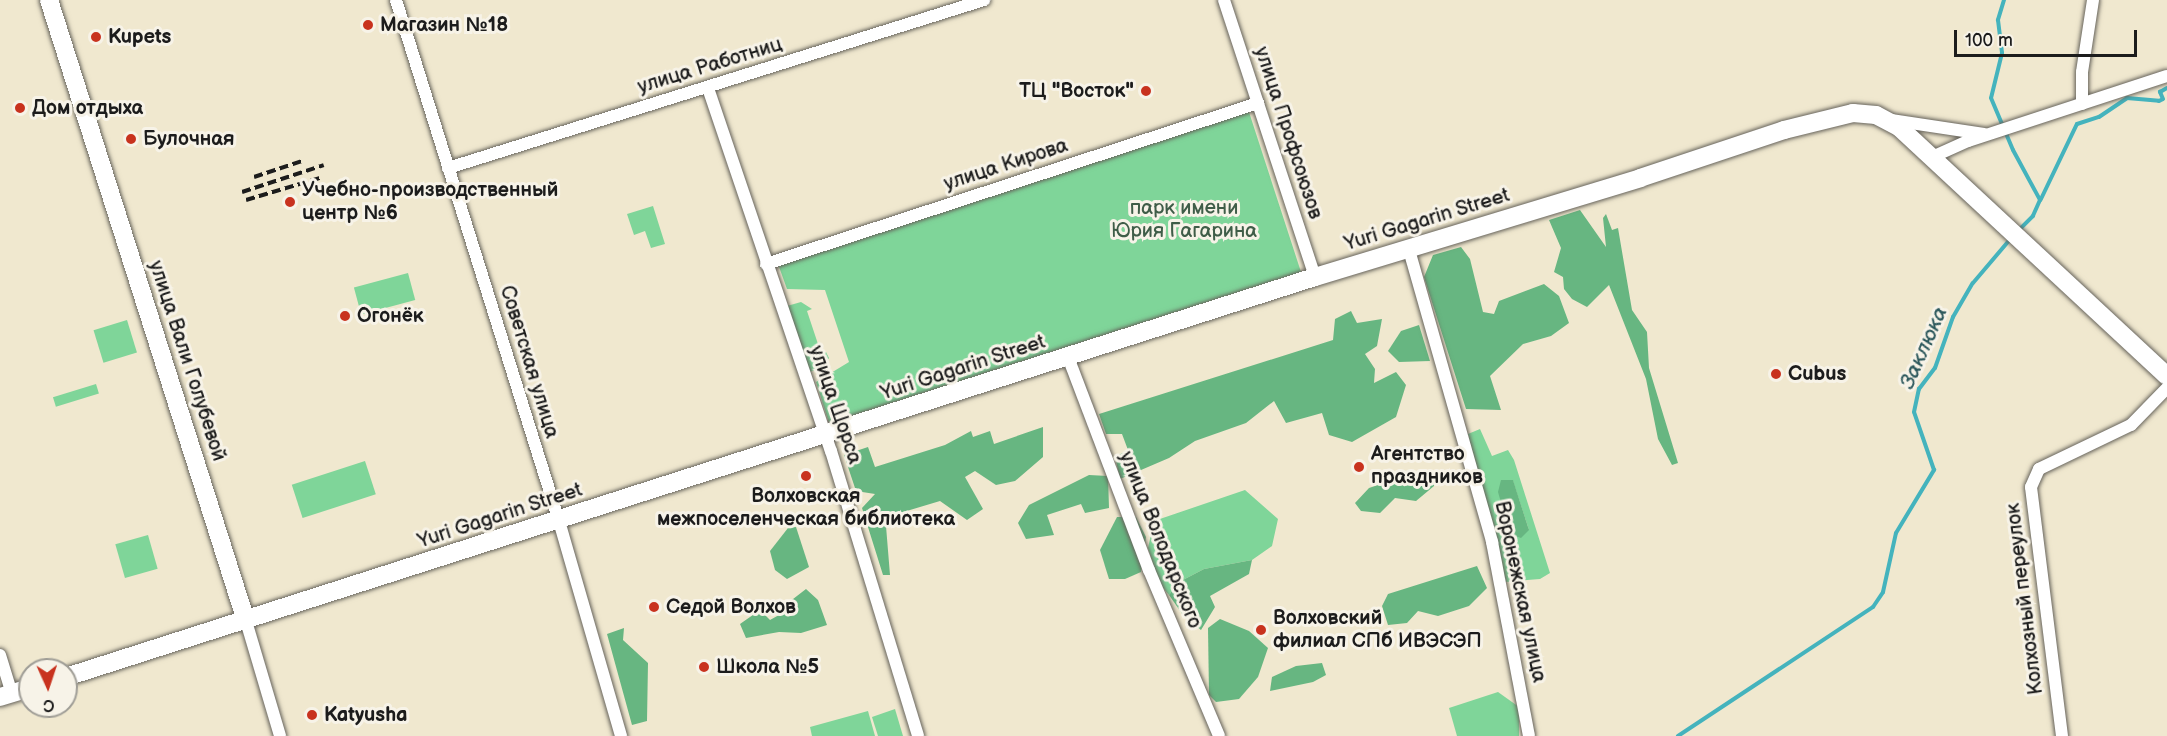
<!DOCTYPE html>
<html>
<head>
<meta charset="utf-8">
<style>
	body { margin:0 }
	#map { position:relative; width:2167px; height:736px; overflow:hidden; background:#f0e8cf; font-family:"Balsamiq Sans",sans-serif }
	div>[style] { position:absolute }
	.green>* { inset:0; background:#7fd599; transform-origin:0 0 }
	.forest>* { inset:0; background:#67b681 }
	.stream>* { height:4px; margin:-2px; padding:0 2px; transform-origin:2px; border-radius:2px; background:#44b3bd }
	.roads { filter:drop-shadow(0 0 2px #66635b) drop-shadow(0 0 2px #66635b) }
	.minor>* { height:12px; margin:-6px; padding:0 6px; transform-origin:6px; border-radius:6px; background:#fff }
	.secondary>* { height:18px; margin:-9px; padding:0 9px; transform-origin:9px; border-radius:9px; background:#fff }
	.rail>* { height:4px; margin-top:-2px; transform-origin:0; background:repeating-linear-gradient(90deg,#1c1c1c 0 9px,transparent 0 13.5px) }
	.dots>* { width:16px; height:16px; translate:-50% -50%; box-sizing:border-box; border:3px solid #f7f3e8; border-radius:50% }
	span { translate:-50% -50%; white-space:nowrap; text-align:center; line-height:1.15; -webkit-text-stroke:6px #f7f3e8; paint-order:stroke }
	.poi-label { font-size:20px; color:#1c1c1c; font-weight:700 }
	.left { translate:0 -50%; text-align:left }
	.right { translate:-100% -50%; text-align:right }
	.street-label { font-size:20px; color:#1c1c1c }
	.park-label { font-size:20px; color:#3f5d48 }
	.water-label { font-size:21px; color:#2c585c; font-style:italic }
	.north { position:absolute; left:18px; top:658px; width:60px; height:60px; box-sizing:border-box; background:#f7f3e8; border:2px solid #9f9d96; border-radius:50%; rotate:177deg; font-size:16px; font-weight:700; line-height:24px; text-align:center; color:#1c1c1c }
	.north::after { content:''; display:block; margin:auto; width:21px; height:27px; background:#c8321e; clip-path:polygon(50% 0,100% 100%,50% 72%,0 100%) }
	.scale { position:absolute; left:1954px; top:30px; width:183px; height:27px; box-sizing:border-box; border:3px solid #1c1c1c; border-top:0; padding-left:8px; font-size:18px; line-height:21px; white-space:nowrap; color:#1c1c1c; -webkit-text-stroke:4px #f7f3e8; paint-order:stroke }
</style>
</head>
<body>
<div id="map">
	<div class="green">
		<div style="clip-path:polygon(1248px 109px,1301px 272px,829px 423px,816px 382px,849px 362px,825px 290px,787px 289px,778px 264px)"></div>
		<div style="clip-path:polygon(653px 206px,665px 244px,651px 248px,645px 231px,634px 235px,627px 214px)"></div>
		<div style="left:408px;top:273px;width:28px;height:56px;rotate:75deg"></div>
		<div style="clip-path:polygon(801px 302px,812px 309px,807px 311px,821px 353px,826px 352px,829px 358px,822px 367px,810px 372px,787px 306px)"></div>
		<div style="left:127px;top:320px;width:34px;height:35px;rotate:73deg"></div>
		<div style="left:96px;top:384px;width:10px;height:45px;rotate:73deg"></div>
		<div style="clip-path:polygon(evenodd,1480px 429px,1492px 456px,1508px 450px,1514px 460px,1550px 573px,1540px 579px,1505px 582px,1468px 434px,1480px 429px,1502px 480px,1513px 481px,1529px 530px,1502px 480px)"></div>
		<div style="left:365px;top:461px;width:35px;height:77px;rotate:72deg"></div>
		<div style="clip-path:polygon(1245px 490px,1278px 519px,1272px 546px,1252px 560px,1204px 569px,1179px 582px,1169px 595px,1159px 583px,1148px 548px,1154px 521px)"></div>
		<div style="left:148px;top:535px;width:35px;height:34px;rotate:74deg"></div>
		<div style="clip-path:polygon(1498px 692px,1519px 707px,1519px 736px,1457px 736px,1449px 708px)"></div>
		<div style="clip-path:polygon(895px 709px,903px 736px,878px 736px,872px 717px)"></div>
		<div style="clip-path:polygon(868px 711px,875px 736px,812px 736px,810px 727px)"></div>
	</div>
	<div class="forest">
		<div style="clip-path:polygon(1580px 210px,1606px 247px,1603px 218px,1606px 214px,1612px 230px,1618px 228px,1632px 310px,1647px 332px,1649px 368px,1678px 463px,1672px 465px,1658px 439px,1646px 379px,1609px 285px,1587px 307px,1572px 299px,1564px 289px,1563px 277px,1554px 272px,1561px 248px,1549px 220px)"></div>
		<div style="clip-path:polygon(1461px 247px,1470px 259px,1483px 312px,1494px 314px,1499px 301px,1544px 284px,1559px 296px,1569px 323px,1551px 336px,1523px 344px,1490px 376px,1501px 410px,1466px 409px,1424px 277px,1433px 255px)"></div>
		<div style="clip-path:polygon(1351px 311px,1357px 323px,1382px 319px,1377px 346px,1365px 354px,1375px 369px,1374px 383px,1396px 372px,1406px 385px,1396px 417px,1352px 442px,1329px 435px,1322px 413px,1286px 423px,1274px 401px,1246px 423px,1195px 441px,1169px 458px,1120px 479px,1115px 457px,1128px 450px,1122px 434px,1106px 434px,1099px 414px,1333px 340px,1335px 319px)"></div>
		<div style="clip-path:polygon(1419px 325px,1430px 361px,1399px 362px,1388px 351px,1401px 331px)"></div>
		<div style="clip-path:polygon(1043px 427px,1043px 457px,1015px 481px,996px 485px,975px 471px,965px 477px,983px 509px,967px 520px,940px 501px,900px 513px,886px 526px,890px 575px,883px 575px,862px 508px,875px 494px,856px 491px,844px 455px,868px 447px,875px 467px,945px 445px,971px 431px,973px 437px,990px 431px,994px 444px)"></div>
		<div style="clip-path:polygon(1423px 470px,1434px 477px,1434px 486px,1416px 501px,1395px 498px,1380px 513px,1361px 511px,1355px 503px,1369px 488px)"></div>
		<div style="clip-path:polygon(1089px 475px,1108px 476px,1109px 508px,1085px 513px,1081px 504px,1047px 515px,1054px 535px,1026px 539px,1018px 523px,1029px 505px)"></div>
		<div style="clip-path:polygon(1501px 480px,1513px 480px,1529px 530px,1521px 538px,1510px 534px,1498px 492px)"></div>
		<div style="clip-path:polygon(1117px 517px,1136px 517px,1146px 537px,1141px 572px,1125px 579px,1109px 579px,1100px 550px)"></div>
		<div style="clip-path:polygon(796px 527px,809px 567px,787px 579px,775px 570px,770px 551px,788px 528px)"></div>
		<div style="clip-path:polygon(1252px 560px,1249px 574px,1210px 596px,1215px 607px,1201px 630px,1185px 618px,1169px 595px,1179px 582px,1204px 569px)"></div>
		<div style="clip-path:polygon(1477px 566px,1487px 588px,1469px 606px,1438px 616px,1418px 611px,1407px 623px,1388px 625px,1382px 606px,1388px 594px)"></div>
		<div style="clip-path:polygon(806px 589px,818px 600px,827px 625px,801px 633px,779px 632px,746px 638px,740px 624px,760px 610px,770px 620px,779px 615px,784px 606px)"></div>
		<div style="clip-path:polygon(1220px 619px,1249px 631px,1268px 648px,1258px 677px,1239px 699px,1216px 702px,1209px 695px,1208px 628px)"></div>
		<div style="clip-path:polygon(624px 628px,623px 640px,648px 663px,647px 721px,632px 725px,607px 634px)"></div>
		<div style="clip-path:polygon(1322px 663px,1326px 675px,1313px 682px,1270px 691px,1272px 677px,1296px 666px)"></div>
	</div>
	<div class="stream">
		<div style="left:2004px;top:0;width:21px;rotate:107deg"></div>
		<div style="left:1998px;top:20px;width:33px;rotate:83deg"></div>
		<div style="left:2002px;top:53px;width:46px;rotate:103.7deg"></div>
		<div style="left:1991px;top:98px;width:56px;rotate:67.1deg"></div>
		<div style="left:2013px;top:150px;width:57px;rotate:61.6deg"></div>
		<div style="left:2040px;top:200px;width:17px;rotate:114deg"></div>
		<div style="left:2033px;top:216px;width:20px;rotate:135deg"></div>
		<div style="left:2041px;top:199px;width:83px;rotate:-64.4deg"></div>
		<div style="left:2077px;top:124px;width:23px;rotate:-18deg"></div>
		<div style="left:2099px;top:117px;width:34px;rotate:-34deg"></div>
		<div style="left:2127px;top:98px;width:32px;rotate:5deg"></div>
		<div style="left:2159px;top:101px;width:4px;rotate:-27deg"></div>
		<div style="left:2163px;top:99px;width:8px;rotate:-113deg"></div>
		<div style="left:2160px;top:92px;width:8px;rotate:-30deg"></div>
		<div style="left:1678px;top:736px;width:234px;rotate:-33.5deg"></div>
		<div style="left:1873px;top:607px;width:18px;rotate:-56deg"></div>
		<div style="left:1883px;top:592px;width:60px;rotate:-77.6deg"></div>
		<div style="left:1896px;top:533px;width:74px;rotate:-58.9deg"></div>
		<div style="left:1934px;top:470px;width:61px;rotate:-109deg"></div>
		<div style="left:1914px;top:412px;width:24px;rotate:-78deg"></div>
		<div style="left:1919px;top:389px;width:26px;rotate:-53deg"></div>
		<div style="left:1935px;top:368px;width:54px;rotate:-70.6deg"></div>
		<div style="left:1953px;top:317px;width:39px;rotate:-60deg"></div>
		<div style="left:1973px;top:283px;width:60px;rotate:-49.7deg"></div>
	</div>
	<div class="roads">
		<div class="minor">
			<div style="left:396px;top:0;width:546px;rotate:72.63deg"></div>
			<div style="left:559px;top:521px;width:224px;rotate:73.9deg"></div>
			<div style="left:1224px;top:0;width:292px;rotate:71.8deg"></div>
			<div style="left:708px;top:88px;width:383px;rotate:71.3deg"></div>
			<div style="left:831px;top:451px;width:298px;rotate:73deg"></div>
			<div style="left:2082px;top:104px;width:32px;rotate:-90deg"></div>
			<div style="left:2082px;top:72px;width:73px;rotate:-81.3deg"></div>
			<div style="left:1891px;top:120px;width:94px;rotate:8.6deg"></div>
			<div style="left:1930px;top:158px;width:42px;rotate:-24.1deg"></div>
			<div style="left:1968px;top:141px;width:209px;rotate:-18.1deg"></div>
			<div style="left:448px;top:168px;width:562px;rotate:-17.4deg"></div>
			<div style="left:1409px;top:250px;width:304px;rotate:74.1deg"></div>
			<div style="left:1492px;top:542px;width:197px;rotate:79.2deg"></div>
			<div style="left:766px;top:264px;width:518px;rotate:-18.12deg"></div>
			<div style="left:1068px;top:357px;width:228px;rotate:69.2deg"></div>
			<div style="left:1149px;top:570px;width:180px;rotate:67.1deg"></div>
			<div style="left:246px;top:621px;width:120px;rotate:73.5deg"></div>
			<div style="left:0;top:655px;width:41px;rotate:72.9deg"></div>
			<div style="left:2062px;top:736px;width:251px;rotate:-97.1deg"></div>
			<div style="left:2031px;top:487px;width:20px;rotate:-66deg"></div>
			<div style="left:2039px;top:469px;width:102px;rotate:-25.6deg"></div>
			<div style="left:2131px;top:425px;width:52px;rotate:-45.8deg"></div>
		</div>
		<div class="secondary">
			<div style="left:49px;top:0;width:651px;rotate:72.4deg"></div>
			<div style="left:66px;top:677px;width:1311px;rotate:-17.76deg"></div>
			<div style="left:1315px;top:277px;width:340px;rotate:-16.9deg"></div>
			<div style="left:1640px;top:178px;width:152px;rotate:-18.4deg"></div>
			<div style="left:1784px;top:130px;width:71px;rotate:-13.8deg"></div>
			<div style="left:1853px;top:113px;width:23px;rotate:5deg"></div>
			<div style="left:1876px;top:115px;width:27px;rotate:28deg"></div>
			<div style="left:1900px;top:128px;width:364px;rotate:42.9deg"></div>
			<div style="left:0;top:697px;width:31px;rotate:-17deg"></div>
		</div>
	</div>
	<div class="rail">
		<div style="left:254px;top:177px;width:51px;rotate:-18.4deg"></div>
		<div style="left:242px;top:192px;width:86px;rotate:-18.2deg"></div>
		<div style="left:246px;top:200px;width:80px;rotate:-16.6deg"></div>
	</div>
	<div class="dots">
		<div style="left:368px;top:25px;background:#c8321e"></div>
		<div style="left:96px;top:37px;background:#c8321e"></div>
		<div style="left:1146px;top:91px;background:#c8321e"></div>
		<div style="left:20px;top:108px;background:#c8321e"></div>
		<div style="left:131px;top:139px;background:#c8321e"></div>
		<div style="left:290px;top:202px;background:#c8321e"></div>
		<div style="left:345px;top:316px;background:#c8321e"></div>
		<div style="left:1776px;top:374px;background:#c8321e"></div>
		<div style="left:1359px;top:467px;background:#c8321e"></div>
		<div style="left:806px;top:476px;background:#c8321e"></div>
		<div style="left:654px;top:607px;background:#c8321e"></div>
		<div style="left:1261px;top:630px;background:#c8321e"></div>
		<div style="left:704px;top:667px;background:#c8321e"></div>
		<div style="left:312px;top:715px;background:#c8321e"></div>
	</div>
	<div class="poi-label">
		<span class="left" style="left:380px;top:25px">Магазин №18</span>
		<span class="left" style="left:108px;top:37px">Kupets</span>
		<span class="right" style="left:1134px;top:91px">ТЦ "Восток"</span>
		<span class="left" style="left:32px;top:108px">Дом отдыха</span>
		<span class="left" style="left:143px;top:139px">Булочная</span>
		<span class="left" style="left:302px;top:202px">Учебно-производственный<br>центр №6</span>
		<span class="left" style="left:357px;top:316px">Огонёк</span>
		<span class="left" style="left:1788px;top:374px">Cubus</span>
		<span class="left" style="left:1371px;top:466px">Агентство<br>праздников</span>
		<span style="left:806px;top:508px">Волховская<br>межпоселенческая библиотека</span>
		<span class="left" style="left:666px;top:607px">Седой Волхов</span>
		<span class="left" style="left:1273px;top:630px">Волховский<br>филиал СПб ИВЭСЭП</span>
		<span class="left" style="left:716px;top:667px">Школа №5</span>
		<span class="left" style="left:324px;top:715px">Katyusha</span>
	</div>
	<div class="street-label">
		<span style="left:710px;top:66px;rotate:-17deg">улица Работниц</span>
		<span style="left:1288px;top:133px;rotate:72deg">улица Профсоюзов</span>
		<span style="left:1006px;top:165px;rotate:-18deg">улица Кирова</span>
		<span style="left:1427px;top:220px;rotate:-17deg">Yuri Gagarin Street</span>
		<span style="left:187px;top:361px;rotate:72deg">улица Вали Голубевой</span>
		<span style="left:529px;top:362px;rotate:73deg">Советская улица</span>
		<span style="left:963px;top:368px;rotate:-18deg">Yuri Gagarin Street</span>
		<span style="left:835px;top:405px;rotate:71deg">улица Щорса</span>
		<span style="left:500px;top:516px;rotate:-18deg">Yuri Gagarin Street</span>
		<span style="left:1160px;top:540px;rotate:68deg">улица Володарского</span>
		<span style="left:1520px;top:592px;rotate:78deg">Воронежская улица</span>
		<span style="left:2025px;top:599px;rotate:-97deg">Колхозный переулок</span>
	</div>
	<div class="park-label">
		<span style="left:1184px;top:220px">парк имени<br>Юрия Гагарина</span>
	</div>
	<div class="water-label">
		<span style="left:1924px;top:348px;rotate:-66deg">Заклюка</span>
	</div>
	<div class="north">С</div>
	<div class="scale">100 m</div>
</div>
</body>
</html>
